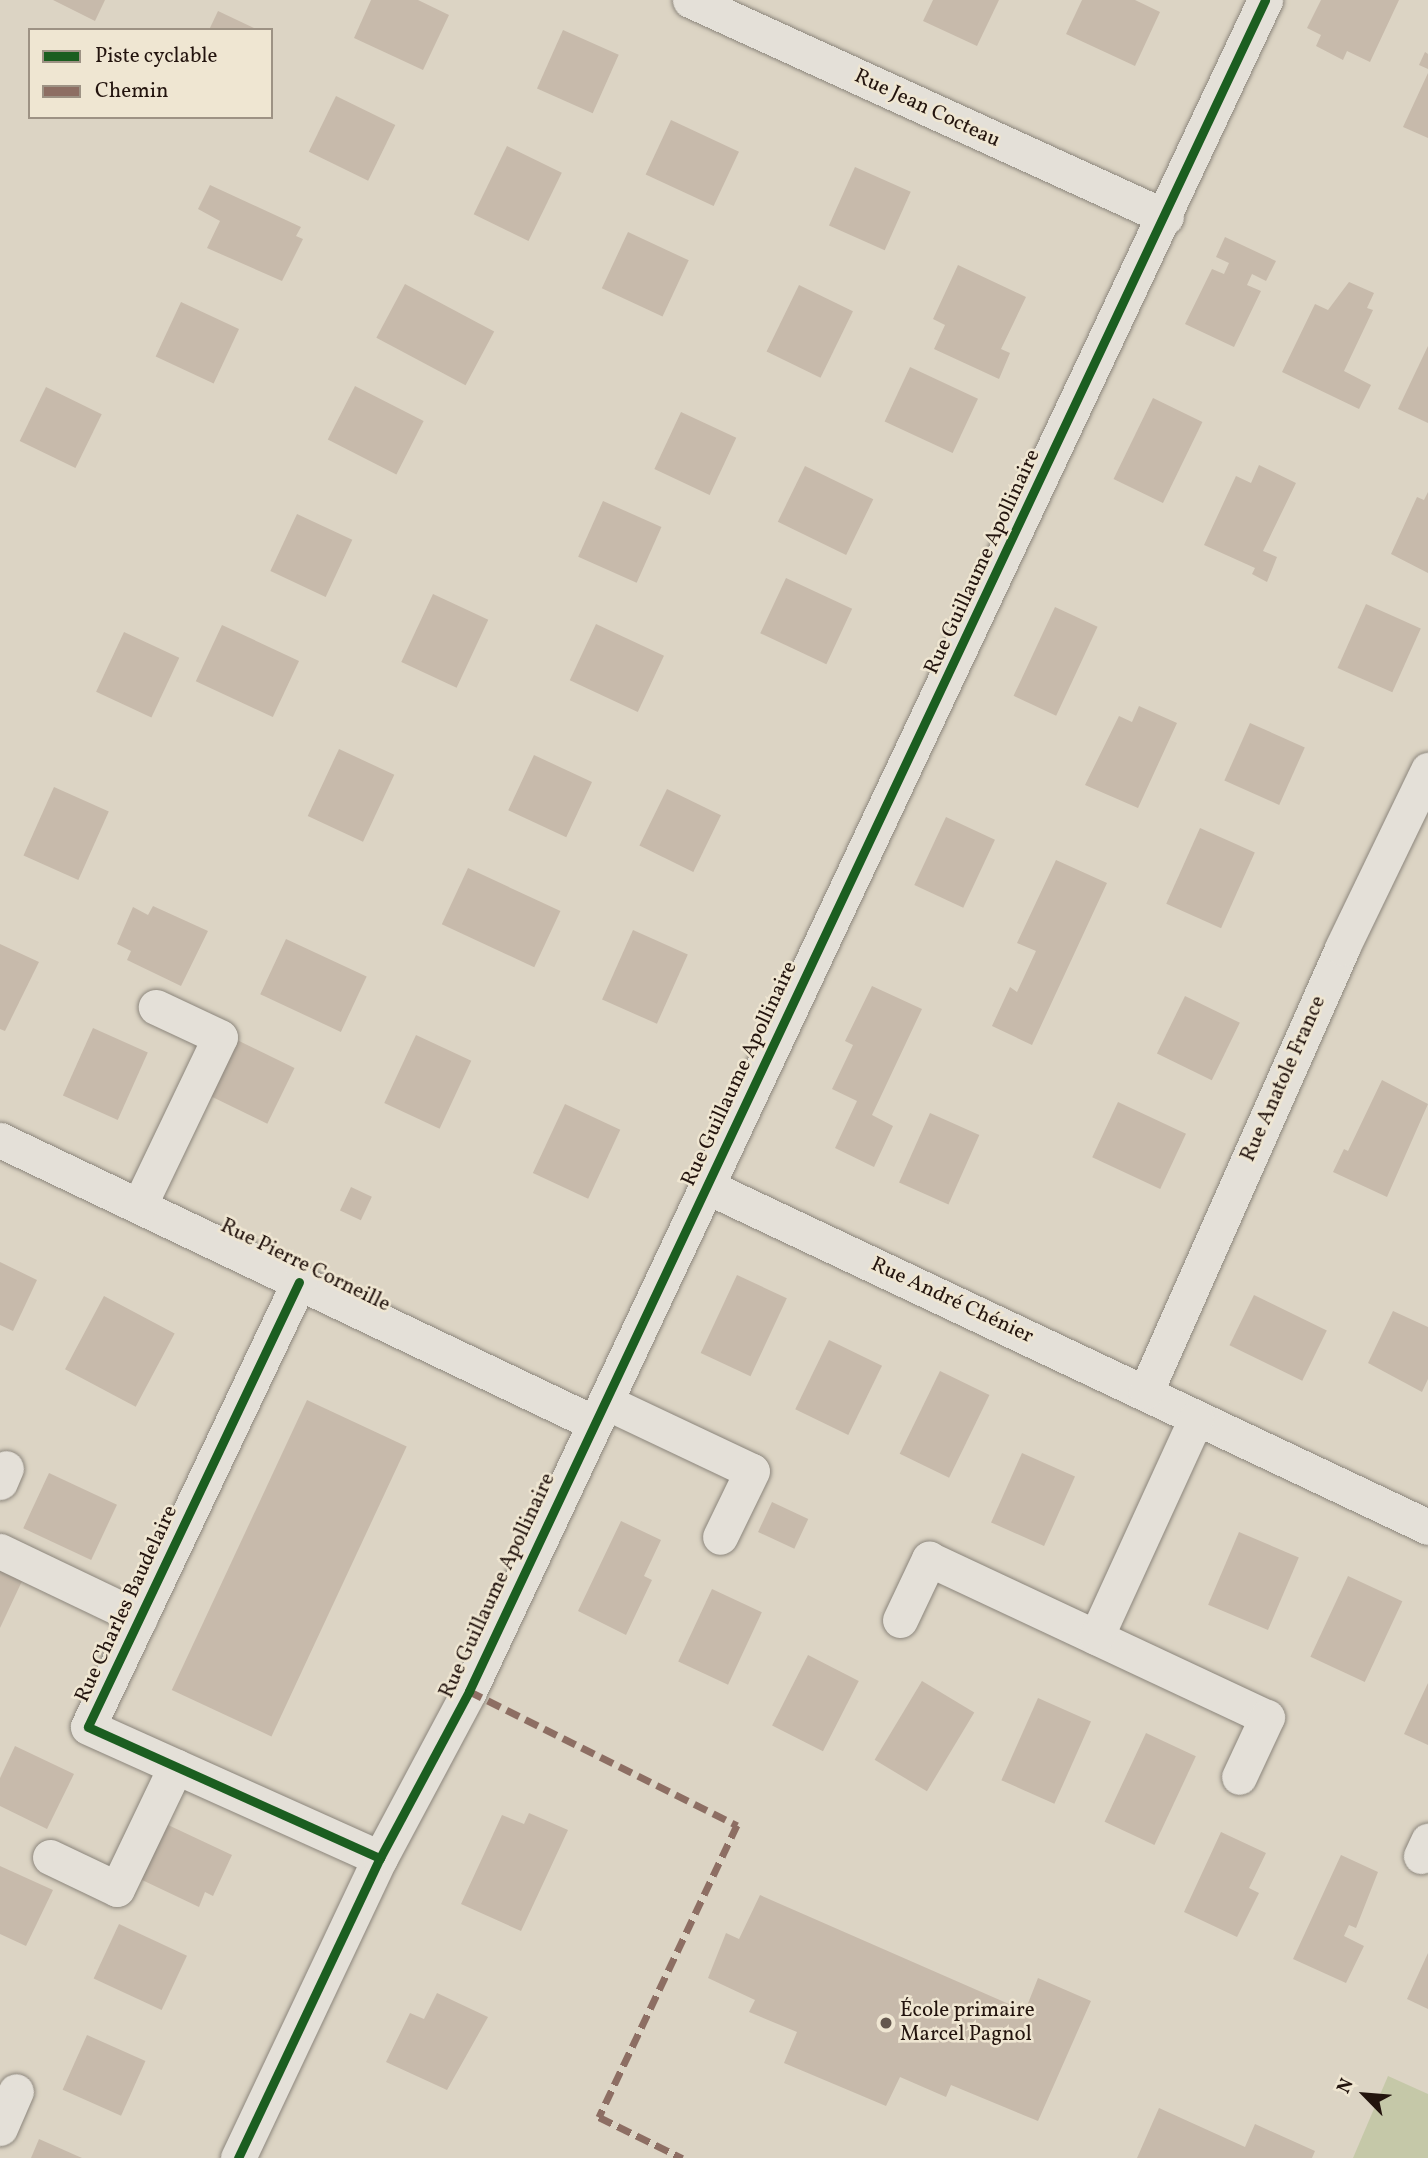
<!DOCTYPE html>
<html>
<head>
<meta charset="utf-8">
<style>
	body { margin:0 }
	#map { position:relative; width:1428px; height:2158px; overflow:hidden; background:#dcd4c4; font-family:Vollkorn,serif }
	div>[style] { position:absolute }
	.green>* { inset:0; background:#c5c8a8 }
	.building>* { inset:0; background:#c7baab; transform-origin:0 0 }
	.roads { filter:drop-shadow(0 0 2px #8c867c) drop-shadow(0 0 2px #8c867c) }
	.minor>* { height:35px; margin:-17.5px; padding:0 17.5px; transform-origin:17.5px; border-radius:17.5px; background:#e4e0d8 }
	.quiet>* { height:7px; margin-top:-3.5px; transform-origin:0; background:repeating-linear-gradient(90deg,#8d6e63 0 14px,transparent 0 21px) }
	.cycleway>* { height:9px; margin:-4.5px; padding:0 4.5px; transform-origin:4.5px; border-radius:4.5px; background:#1b5e20 }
	.dots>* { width:19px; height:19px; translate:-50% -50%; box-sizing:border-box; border:4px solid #efe6d2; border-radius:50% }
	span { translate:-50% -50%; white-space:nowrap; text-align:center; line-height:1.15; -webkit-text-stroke:5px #efe6d2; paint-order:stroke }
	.street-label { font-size:21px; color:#23140e }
	.poi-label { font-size:21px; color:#23140e }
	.left { translate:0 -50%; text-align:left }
	.legend { position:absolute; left:28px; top:28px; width:245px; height:91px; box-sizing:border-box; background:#efe6d2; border:2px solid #9d9284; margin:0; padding:9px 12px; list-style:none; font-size:21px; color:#23140e }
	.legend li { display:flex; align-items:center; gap:14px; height:35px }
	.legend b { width:35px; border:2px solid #9d9284 }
	.north { position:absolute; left:1330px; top:2060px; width:70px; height:70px; -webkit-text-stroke:5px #efe6d2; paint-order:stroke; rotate:295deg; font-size:19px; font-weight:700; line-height:28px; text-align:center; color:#23140e }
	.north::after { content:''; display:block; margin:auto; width:24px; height:32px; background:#23140e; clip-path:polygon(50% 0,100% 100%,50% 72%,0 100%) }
</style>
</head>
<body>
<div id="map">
	<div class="green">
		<div style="clip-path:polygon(1388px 2076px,1428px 2094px,1428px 2158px,1353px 2158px)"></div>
	</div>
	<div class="building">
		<div style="clip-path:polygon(53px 0,105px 0,95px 21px)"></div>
		<div style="clip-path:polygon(371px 0,418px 0,449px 15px,423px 70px,354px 38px)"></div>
		<div style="clip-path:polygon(933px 0,999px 0,977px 46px,923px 21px)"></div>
		<div style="clip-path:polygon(1082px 0,1135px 0,1160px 12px,1135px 66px,1066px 34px)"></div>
		<div style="clip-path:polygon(1321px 0,1399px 0,1370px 62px,1347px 51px,1343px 60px,1316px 46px,1321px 35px,1307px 28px)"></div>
		<div style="clip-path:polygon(218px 11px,258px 30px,209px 30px)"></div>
		<div style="left:563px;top:30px;width:61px;height:64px;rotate:24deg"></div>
		<div style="clip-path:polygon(1425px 52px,1428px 54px,1428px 69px,1419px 65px)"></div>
		<div style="clip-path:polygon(1428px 73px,1428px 138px,1403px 127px)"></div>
		<div style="left:336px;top:96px;width:66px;height:62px;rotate:26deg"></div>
		<div style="left:671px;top:120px;width:75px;height:60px;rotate:25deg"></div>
		<div style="left:507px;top:146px;width:61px;height:76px;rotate:26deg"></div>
		<div style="left:855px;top:167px;width:61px;height:64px;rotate:24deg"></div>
		<div style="clip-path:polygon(210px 185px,301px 227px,296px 236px,303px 239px,282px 281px,207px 248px,220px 221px,198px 209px)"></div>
		<div style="left:628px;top:232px;width:67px;height:62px;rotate:25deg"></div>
		<div style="clip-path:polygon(1225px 237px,1276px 261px,1266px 281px,1252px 274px,1247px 285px,1261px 291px,1234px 347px,1185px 324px,1212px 269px,1224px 274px,1229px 263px,1216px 257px)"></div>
		<div style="clip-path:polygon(958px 265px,1026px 297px,1001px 349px,1010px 353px,999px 379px,934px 349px,945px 325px,933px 319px)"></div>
		<div style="clip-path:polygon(1349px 282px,1374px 293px,1367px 308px,1373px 310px,1344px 371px,1371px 385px,1359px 409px,1282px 372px,1315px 304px,1328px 310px)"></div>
		<div style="left:405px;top:284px;width:101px;height:61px;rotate:28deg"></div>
		<div style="left:799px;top:285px;width:60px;height:74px;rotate:26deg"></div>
		<div style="left:181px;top:302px;width:64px;height:60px;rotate:25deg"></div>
		<div style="clip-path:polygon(1428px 346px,1428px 423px,1398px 409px)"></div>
		<div style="left:910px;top:367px;width:75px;height:60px;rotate:25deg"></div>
		<div style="left:355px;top:386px;width:77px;height:60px;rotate:27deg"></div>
		<div style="left:46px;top:387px;width:62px;height:60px;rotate:26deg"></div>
		<div style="left:1153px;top:398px;width:55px;height:90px;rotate:26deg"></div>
		<div style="left:681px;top:412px;width:61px;height:63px;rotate:25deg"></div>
		<div style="clip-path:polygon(1259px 465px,1296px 483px,1263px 551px,1277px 557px,1267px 582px,1252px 574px,1255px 568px,1204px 545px,1236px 476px,1251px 483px)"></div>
		<div style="left:805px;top:466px;width:76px;height:62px;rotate:26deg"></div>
		<div style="clip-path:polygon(1428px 492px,1428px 573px,1391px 554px,1417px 497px,1424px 500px)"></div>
		<div style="left:603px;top:501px;width:64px;height:61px;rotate:24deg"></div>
		<div style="left:297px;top:514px;width:61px;height:63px;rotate:25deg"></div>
		<div style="left:786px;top:578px;width:73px;height:61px;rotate:25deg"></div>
		<div style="left:433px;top:594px;width:61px;height:75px;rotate:25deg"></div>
		<div style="left:1366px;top:604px;width:60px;height:70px;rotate:24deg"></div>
		<div style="left:1055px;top:607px;width:47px;height:98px;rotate:25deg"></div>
		<div style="left:596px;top:624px;width:75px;height:62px;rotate:25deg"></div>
		<div style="left:222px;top:625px;width:85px;height:62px;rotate:25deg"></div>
		<div style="left:124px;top:632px;width:61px;height:66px;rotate:25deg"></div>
		<div style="clip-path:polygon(1139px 706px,1177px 723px,1138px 808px,1085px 785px,1119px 716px,1132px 722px)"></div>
		<div style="left:1250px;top:723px;width:60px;height:63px;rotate:24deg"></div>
		<div style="left:339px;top:749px;width:61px;height:74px;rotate:25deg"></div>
		<div style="left:534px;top:755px;width:64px;height:61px;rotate:25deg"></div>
		<div style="left:54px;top:787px;width:60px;height:75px;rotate:24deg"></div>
		<div style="left:667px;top:789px;width:60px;height:63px;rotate:26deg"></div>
		<div style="left:946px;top:817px;width:54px;height:75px;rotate:25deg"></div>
		<div style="left:1200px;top:828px;width:60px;height:83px;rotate:24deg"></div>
		<div style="clip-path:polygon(1056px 860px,1107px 883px,1032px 1045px,992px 1026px,1010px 987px,1017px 992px,1036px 951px,1017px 943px)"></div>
		<div style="left:468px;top:868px;width:102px;height:62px;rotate:25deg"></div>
		<div style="clip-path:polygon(153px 906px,208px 931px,181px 986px,127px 960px,131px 951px,117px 944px,133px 907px,148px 915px)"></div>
		<div style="left:633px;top:930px;width:60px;height:76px;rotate:24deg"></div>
		<div style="left:286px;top:939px;width:89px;height:61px;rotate:25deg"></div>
		<div style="clip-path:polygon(0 944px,39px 962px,5px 1031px,0 1029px)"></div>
		<div style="clip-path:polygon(872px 986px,922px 1009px,872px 1115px,893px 1126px,874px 1167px,835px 1148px,857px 1101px,832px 1089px,853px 1045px,845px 1041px)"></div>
		<div style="left:1185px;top:996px;width:61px;height:64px;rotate:26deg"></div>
		<div style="left:93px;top:1028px;width:60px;height:74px;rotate:24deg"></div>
		<div style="left:416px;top:1035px;width:61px;height:75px;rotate:25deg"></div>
		<div style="left:237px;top:1040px;width:64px;height:62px;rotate:26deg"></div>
		<div style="clip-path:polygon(1382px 1080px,1428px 1104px,1387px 1197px,1333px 1172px,1344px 1149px,1348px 1151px)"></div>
		<div style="left:1118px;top:1102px;width:75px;height:61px;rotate:25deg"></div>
		<div style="left:565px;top:1104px;width:61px;height:76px;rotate:25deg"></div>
		<div style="left:930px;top:1113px;width:54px;height:76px;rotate:24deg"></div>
		<div style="left:351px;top:1187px;width:23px;height:26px;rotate:25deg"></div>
		<div style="clip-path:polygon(0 1262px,37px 1280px,13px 1331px,0 1325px)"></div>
		<div style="left:737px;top:1275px;width:55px;height:86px;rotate:25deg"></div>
		<div style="left:1254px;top:1295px;width:81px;height:56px;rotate:26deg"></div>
		<div style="left:104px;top:1296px;width:80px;height:83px;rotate:28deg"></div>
		<div style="clip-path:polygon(1393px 1311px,1428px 1327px,1428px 1379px,1422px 1392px,1368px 1363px)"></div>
		<div style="left:829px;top:1340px;width:59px;height:77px;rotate:26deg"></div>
		<div style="left:940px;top:1371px;width:55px;height:92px;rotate:26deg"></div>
		<div style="left:307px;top:1400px;width:110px;height:320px;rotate:25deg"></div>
		<div style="left:1022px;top:1453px;width:58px;height:76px;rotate:24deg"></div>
		<div style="left:49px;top:1473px;width:75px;height:61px;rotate:25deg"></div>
		<div style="left:772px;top:1502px;width:40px;height:33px;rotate:25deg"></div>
		<div style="clip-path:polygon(621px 1521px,661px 1540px,644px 1576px,652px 1580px,626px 1635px,578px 1611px)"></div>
		<div style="left:1239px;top:1532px;width:65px;height:79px;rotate:23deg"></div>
		<div style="clip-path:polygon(0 1568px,23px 1579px,0 1628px)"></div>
		<div style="left:1348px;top:1576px;width:60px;height:89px;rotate:25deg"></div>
		<div style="left:712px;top:1589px;width:55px;height:80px;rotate:25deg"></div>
		<div style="left:808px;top:1655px;width:57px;height:79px;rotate:27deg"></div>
		<div style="left:922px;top:1681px;width:61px;height:92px;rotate:31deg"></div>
		<div style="clip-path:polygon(1428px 1683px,1428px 1745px,1404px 1734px)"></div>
		<div style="left:1038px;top:1698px;width:58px;height:90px;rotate:24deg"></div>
		<div style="left:1146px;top:1733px;width:55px;height:98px;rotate:25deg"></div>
		<div style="clip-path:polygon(15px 1746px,74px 1774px,47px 1829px,0 1806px,0 1778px)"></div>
		<div style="clip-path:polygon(529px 1813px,568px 1830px,521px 1931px,461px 1904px,502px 1815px,524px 1824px)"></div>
		<div style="clip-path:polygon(166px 1824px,232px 1855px,213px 1896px,205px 1892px,199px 1907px,140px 1879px)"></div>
		<div style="clip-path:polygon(1221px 1832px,1266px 1853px,1249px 1888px,1259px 1893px,1237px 1937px,1184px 1912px)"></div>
		<div style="clip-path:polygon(1341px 1855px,1378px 1872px,1356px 1928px,1349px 1925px,1344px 1936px,1364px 1946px,1346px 1983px,1293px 1959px)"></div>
		<div style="clip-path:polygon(0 1866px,53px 1890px,26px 1946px,0 1934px)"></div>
		<div style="clip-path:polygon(760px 1895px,1025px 2011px,1038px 1978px,1091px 2001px,1038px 2121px,951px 2085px,946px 2097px,900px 2077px,886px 2106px,784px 2063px,797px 2032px,749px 2012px,755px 2000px,708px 1978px,726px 1933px,739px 1939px)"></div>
		<div style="left:119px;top:1924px;width:75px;height:60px;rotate:25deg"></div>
		<div style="clip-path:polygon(1428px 1953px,1428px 2009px,1407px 1999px)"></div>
		<div style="clip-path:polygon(437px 1993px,488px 2017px,447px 2090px,386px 2062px,410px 2013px,424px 2019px)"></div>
		<div style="left:87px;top:2035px;width:64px;height:60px;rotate:24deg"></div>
		<div style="clip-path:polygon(1159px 2108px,1245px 2147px,1255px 2124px,1315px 2151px,1312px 2158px,1137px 2158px)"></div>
		<div style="clip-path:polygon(39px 2139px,82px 2158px,31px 2158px)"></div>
	</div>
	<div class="roads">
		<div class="minor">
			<div style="left:690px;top:0;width:523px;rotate:24.51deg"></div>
			<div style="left:0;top:1140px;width:658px;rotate:25.47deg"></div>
			<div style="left:706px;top:1186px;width:798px;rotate:25.28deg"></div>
			<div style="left:139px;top:1206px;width:187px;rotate:-64.4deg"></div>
			<div style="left:220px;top:1037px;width:71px;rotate:-154.9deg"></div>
			<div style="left:299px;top:1282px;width:492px;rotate:115.4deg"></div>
			<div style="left:88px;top:1727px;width:320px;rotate:24.2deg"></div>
			<div style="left:1146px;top:1391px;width:484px;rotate:-66.1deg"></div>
			<div style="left:1342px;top:948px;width:198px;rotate:-64.2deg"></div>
			<div style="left:606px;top:1402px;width:161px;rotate:25.3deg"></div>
			<div style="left:752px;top:1471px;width:73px;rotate:115.9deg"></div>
			<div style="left:0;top:1482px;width:15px;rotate:-67deg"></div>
			<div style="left:0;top:1551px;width:155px;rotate:25.6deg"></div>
			<div style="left:900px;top:1620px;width:68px;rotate:-64.6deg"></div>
			<div style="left:929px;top:1559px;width:373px;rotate:25.1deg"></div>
			<div style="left:1267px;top:1717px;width:66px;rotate:115deg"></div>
			<div style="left:1096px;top:1637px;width:240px;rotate:-65.4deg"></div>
			<div style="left:1421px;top:1856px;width:17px;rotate:-65deg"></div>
			<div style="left:50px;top:1857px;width:74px;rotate:25.5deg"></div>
			<div style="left:117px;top:1889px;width:136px;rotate:-64.4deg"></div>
			<div style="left:0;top:2128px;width:40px;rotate:-66.6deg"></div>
			<div style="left:238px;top:2158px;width:332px;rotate:-64.7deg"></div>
			<div style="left:380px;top:1858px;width:189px;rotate:-61.9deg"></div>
			<div style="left:469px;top:1691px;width:1869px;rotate:-64.79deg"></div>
		</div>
	</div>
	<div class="quiet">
		<div style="left:469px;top:1691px;width:300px;rotate:26.6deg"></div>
		<div style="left:737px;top:1825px;width:323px;rotate:115.3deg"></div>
		<div style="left:599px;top:2117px;width:93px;rotate:26.3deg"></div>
	</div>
	<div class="cycleway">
		<div style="left:299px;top:1282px;width:492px;rotate:115.4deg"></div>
		<div style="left:88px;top:1727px;width:320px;rotate:24.2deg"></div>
		<div style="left:238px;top:2158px;width:332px;rotate:-64.7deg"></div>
		<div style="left:380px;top:1858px;width:189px;rotate:-61.9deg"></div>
		<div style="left:469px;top:1691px;width:1869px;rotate:-64.79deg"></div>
	</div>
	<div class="dots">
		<div style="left:886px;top:2023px;background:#64574e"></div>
	</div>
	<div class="street-label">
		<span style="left:927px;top:109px;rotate:25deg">Rue Jean Cocteau</span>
		<span style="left:983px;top:562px;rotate:-65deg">Rue Guillaume Apollinaire</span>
		<span style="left:740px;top:1074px;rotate:-65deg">Rue Guillaume Apollinaire</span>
		<span style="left:1284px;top:1079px;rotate:-66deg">Rue Anatole France</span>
		<span style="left:305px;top:1266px;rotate:26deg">Rue Pierre Corneille</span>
		<span style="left:952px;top:1301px;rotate:25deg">Rue André Chénier</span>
		<span style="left:498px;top:1586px;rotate:-65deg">Rue Guillaume Apollinaire</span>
		<span style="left:127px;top:1604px;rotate:-65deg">Rue Charles Baudelaire</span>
	</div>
	<div class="poi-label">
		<span class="left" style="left:900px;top:2023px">École primaire<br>Marcel Pagnol</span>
	</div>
	<ul class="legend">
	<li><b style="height:9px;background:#1b5e20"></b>Piste cyclable</li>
	<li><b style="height:9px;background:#8d6e63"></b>Chemin</li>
	</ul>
	<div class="north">N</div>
</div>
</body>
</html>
